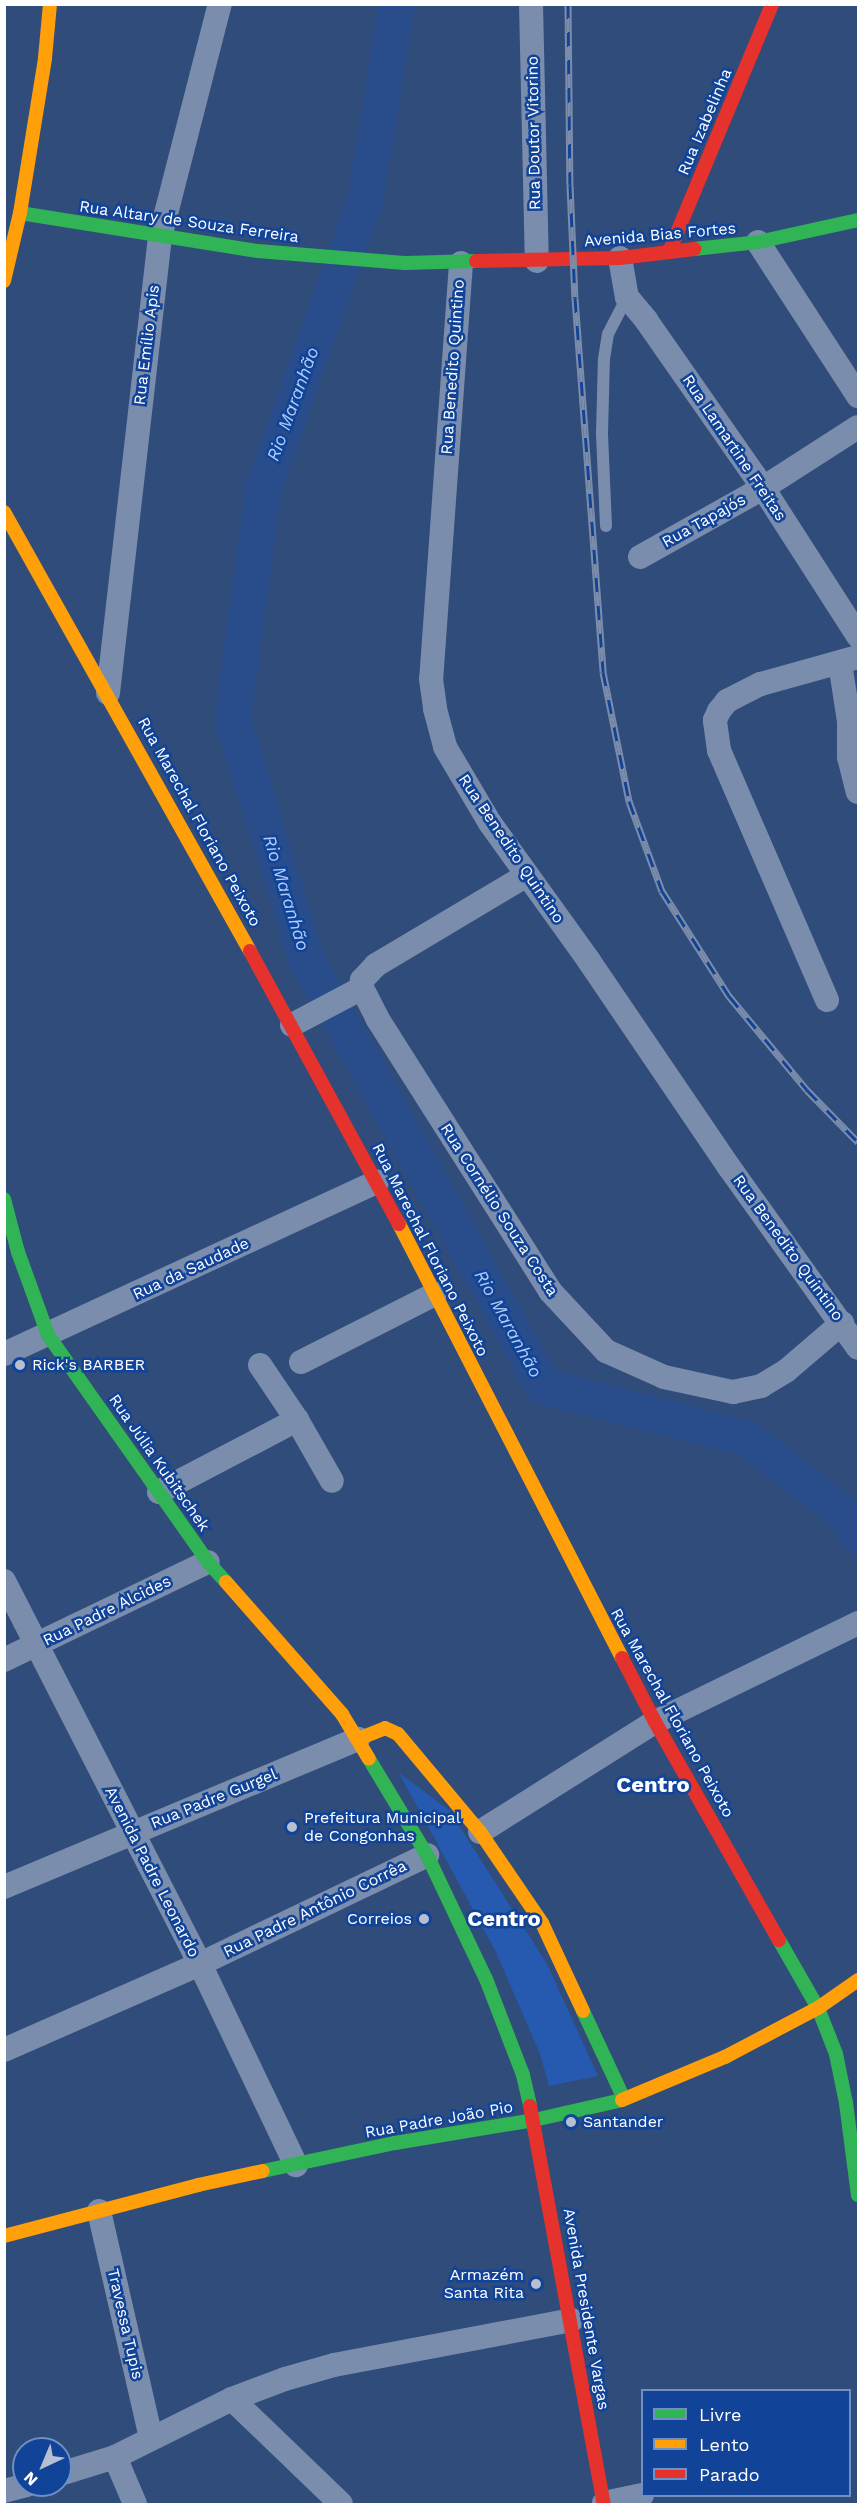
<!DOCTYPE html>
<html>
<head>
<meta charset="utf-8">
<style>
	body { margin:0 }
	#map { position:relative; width:863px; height:2509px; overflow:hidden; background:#304c7a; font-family:"Work Sans",sans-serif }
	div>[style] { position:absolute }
	.green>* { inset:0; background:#265ab0 }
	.river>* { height:36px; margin:-18px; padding:0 18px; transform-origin:18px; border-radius:18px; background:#294d8b }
	.lane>* { height:12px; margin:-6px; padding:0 6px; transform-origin:6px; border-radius:6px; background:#7a8dad }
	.street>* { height:24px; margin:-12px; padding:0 12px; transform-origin:12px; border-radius:12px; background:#7a8dad }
	.fast>* { height:14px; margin:-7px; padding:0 7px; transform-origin:7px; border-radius:7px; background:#30b455 }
	.slow>* { height:14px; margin:-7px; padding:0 7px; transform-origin:7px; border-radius:7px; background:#ff9f0a }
	.jam>* { height:14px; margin:-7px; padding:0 7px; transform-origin:7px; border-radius:7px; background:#e5322d }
	.rail>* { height:7px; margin-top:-3.5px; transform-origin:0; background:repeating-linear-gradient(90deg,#149 0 14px,#7b8dab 0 28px); box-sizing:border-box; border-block:2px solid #7b8dab }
	.dots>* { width:16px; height:16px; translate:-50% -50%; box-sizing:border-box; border:3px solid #149; border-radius:50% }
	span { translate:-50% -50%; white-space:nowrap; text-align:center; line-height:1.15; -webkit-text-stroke:5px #149; paint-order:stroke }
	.street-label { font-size:16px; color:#fff }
	.poi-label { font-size:16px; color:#fff }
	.left { translate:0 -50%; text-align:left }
	.right { translate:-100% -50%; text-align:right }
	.water-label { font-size:18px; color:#b0cdfa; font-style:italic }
	.district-label { font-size:22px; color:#fff; font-weight:700 }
	.frame { position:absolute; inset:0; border:6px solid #fff; pointer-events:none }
	.legend { position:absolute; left:641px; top:2389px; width:210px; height:108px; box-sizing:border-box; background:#149; border:2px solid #708fc2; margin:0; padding:8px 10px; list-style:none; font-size:18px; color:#fff }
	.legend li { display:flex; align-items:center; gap:12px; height:30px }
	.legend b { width:30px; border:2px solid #708fc2 }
	.north { position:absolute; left:12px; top:2437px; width:60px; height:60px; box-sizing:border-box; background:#149; border:2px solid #708fc2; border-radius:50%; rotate:224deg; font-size:16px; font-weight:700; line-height:24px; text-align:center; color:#fff }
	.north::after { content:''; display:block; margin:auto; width:21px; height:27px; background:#b7c0d0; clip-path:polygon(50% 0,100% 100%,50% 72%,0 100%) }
</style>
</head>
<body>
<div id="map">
	<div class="green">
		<div style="clip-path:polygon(399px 1773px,449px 1810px,547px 1964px,598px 2076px,549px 2086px,540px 2054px,496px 1952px)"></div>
	</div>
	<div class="river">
		<div style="left:397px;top:4px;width:200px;rotate:99.2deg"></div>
		<div style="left:365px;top:201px;width:306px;rotate:109.5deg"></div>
		<div style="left:263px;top:489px;width:233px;rotate:97.4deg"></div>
		<div style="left:233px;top:720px;width:249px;rotate:72.9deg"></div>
		<div style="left:306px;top:958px;width:489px;rotate:61deg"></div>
		<div style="left:543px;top:1386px;width:212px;rotate:14.5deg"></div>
		<div style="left:748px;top:1439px;width:124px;rotate:37.8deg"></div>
		<div style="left:846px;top:1515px;width:25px;rotate:61deg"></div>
	</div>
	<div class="lane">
		<div style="left:606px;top:526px;width:93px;rotate:-92.5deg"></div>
		<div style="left:602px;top:433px;width:74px;rotate:-88.5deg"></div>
		<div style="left:604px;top:359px;width:25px;rotate:-81deg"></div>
		<div style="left:608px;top:334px;width:42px;rotate:-62.8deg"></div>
	</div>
	<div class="street">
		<div style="left:531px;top:4px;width:257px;rotate:88.7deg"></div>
		<div style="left:758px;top:242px;width:184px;rotate:57deg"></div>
		<div style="left:620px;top:258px;width:40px;rotate:80deg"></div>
		<div style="left:627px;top:297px;width:30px;rotate:50deg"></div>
		<div style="left:646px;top:320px;width:205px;rotate:55.1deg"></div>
		<div style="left:763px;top:488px;width:176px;rotate:57.3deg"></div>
		<div style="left:461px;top:263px;width:417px;rotate:94.1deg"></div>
		<div style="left:431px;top:679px;width:30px;rotate:82deg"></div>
		<div style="left:435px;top:709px;width:39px;rotate:75deg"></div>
		<div style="left:445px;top:747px;width:88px;rotate:59.4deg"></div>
		<div style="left:490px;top:823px;width:170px;rotate:54.3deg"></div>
		<div style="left:589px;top:961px;width:249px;rotate:55.8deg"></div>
		<div style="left:729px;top:1167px;width:222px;rotate:54.5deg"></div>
		<div style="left:640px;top:557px;width:141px;rotate:-29.3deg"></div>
		<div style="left:763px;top:488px;width:113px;rotate:-32.7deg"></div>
		<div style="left:840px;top:663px;width:59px;rotate:81.2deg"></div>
		<div style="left:849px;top:721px;width:36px;rotate:90deg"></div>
		<div style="left:849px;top:757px;width:36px;rotate:76deg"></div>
		<div style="left:108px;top:693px;width:459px;rotate:-83.5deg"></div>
		<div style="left:160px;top:237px;width:241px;rotate:-75.6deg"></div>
		<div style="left:527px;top:875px;width:176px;rotate:149.2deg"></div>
		<div style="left:376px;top:965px;width:21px;rotate:133deg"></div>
		<div style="left:362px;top:980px;width:8px;rotate:90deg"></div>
		<div style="left:362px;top:988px;width:34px;rotate:63deg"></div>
		<div style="left:377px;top:1018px;width:323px;rotate:57.6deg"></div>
		<div style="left:550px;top:1291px;width:82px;rotate:47deg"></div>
		<div style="left:606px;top:1351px;width:64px;rotate:24.1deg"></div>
		<div style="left:664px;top:1377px;width:71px;rotate:12.3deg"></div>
		<div style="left:733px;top:1392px;width:29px;rotate:-12deg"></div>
		<div style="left:761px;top:1386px;width:29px;rotate:-31deg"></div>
		<div style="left:786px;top:1371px;width:74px;rotate:-40.6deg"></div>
		<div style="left:827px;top:1000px;width:272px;rotate:-113.4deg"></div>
		<div style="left:719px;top:750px;width:30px;rotate:-98deg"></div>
		<div style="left:715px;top:720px;width:10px;rotate:-66deg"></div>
		<div style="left:719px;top:711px;width:13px;rotate:-51deg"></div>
		<div style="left:727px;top:701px;width:38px;rotate:-27deg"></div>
		<div style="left:761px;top:684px;width:101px;rotate:-15.6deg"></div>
		<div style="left:292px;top:1025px;width:79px;rotate:-27.9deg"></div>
		<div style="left:4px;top:1354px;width:411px;rotate:-24.8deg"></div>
		<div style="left:301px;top:1362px;width:150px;rotate:-26.9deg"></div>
		<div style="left:260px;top:1365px;width:66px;rotate:56.1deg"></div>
		<div style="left:159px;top:1492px;width:156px;rotate:-27.6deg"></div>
		<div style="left:297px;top:1420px;width:70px;rotate:60.2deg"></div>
		<div style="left:4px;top:1581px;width:430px;rotate:62.9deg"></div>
		<div style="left:200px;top:1964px;width:223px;rotate:64.5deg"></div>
		<div style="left:4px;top:1660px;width:226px;rotate:-25.7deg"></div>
		<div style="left:480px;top:1832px;width:207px;rotate:-32.2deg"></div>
		<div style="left:655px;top:1722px;width:226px;rotate:-26deg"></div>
		<div style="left:4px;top:1887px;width:384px;rotate:-22.7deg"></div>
		<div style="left:4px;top:2050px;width:214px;rotate:-23.7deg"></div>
		<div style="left:200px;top:1964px;width:252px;rotate:-25.6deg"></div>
		<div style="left:99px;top:2211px;width:233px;rotate:77.1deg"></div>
		<div style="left:232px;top:2399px;width:151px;rotate:43.9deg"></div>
		<div style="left:115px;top:2457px;width:51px;rotate:66.9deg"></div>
		<div style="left:60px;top:2474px;width:58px;rotate:-17.2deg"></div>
		<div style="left:115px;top:2457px;width:131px;rotate:-26.4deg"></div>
		<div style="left:232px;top:2399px;width:57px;rotate:-20.7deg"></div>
		<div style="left:285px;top:2379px;width:51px;rotate:-15.9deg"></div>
		<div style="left:334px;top:2365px;width:242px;rotate:-10.7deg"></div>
		<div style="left:4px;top:2491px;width:24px;rotate:-15deg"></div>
		<div style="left:604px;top:2503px;width:39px;rotate:-12deg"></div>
	</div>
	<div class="fast">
		<div style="left:20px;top:213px;width:241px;rotate:9.1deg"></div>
		<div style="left:258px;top:251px;width:147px;rotate:4.7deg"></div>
		<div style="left:405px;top:263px;width:71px;rotate:-1.6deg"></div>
		<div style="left:694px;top:249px;width:64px;rotate:-6.2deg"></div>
		<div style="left:758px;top:242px;width:102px;rotate:-12.4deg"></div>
		<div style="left:4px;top:1199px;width:55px;rotate:75.2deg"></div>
		<div style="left:18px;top:1252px;width:88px;rotate:70.1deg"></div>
		<div style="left:48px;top:1335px;width:278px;rotate:54.8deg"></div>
		<div style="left:208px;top:1562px;width:27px;rotate:48deg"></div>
		<div style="left:369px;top:1759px;width:112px;rotate:58.9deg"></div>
		<div style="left:427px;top:1855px;width:137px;rotate:64.6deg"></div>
		<div style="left:486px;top:1979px;width:103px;rotate:68.9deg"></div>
		<div style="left:523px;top:2075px;width:32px;rotate:77deg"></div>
		<div style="left:779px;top:1940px;width:78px;rotate:60.2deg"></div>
		<div style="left:818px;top:2008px;width:49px;rotate:68.6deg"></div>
		<div style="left:836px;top:2054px;width:50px;rotate:78.5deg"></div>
		<div style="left:846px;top:2103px;width:93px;rotate:82.6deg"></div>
		<div style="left:583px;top:2011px;width:97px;rotate:65deg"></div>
		<div style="left:263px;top:2171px;width:135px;rotate:-12deg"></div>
		<div style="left:395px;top:2143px;width:141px;rotate:-9.4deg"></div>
		<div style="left:534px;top:2120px;width:90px;rotate:-12.8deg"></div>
	</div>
	<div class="slow">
		<div style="left:4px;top:281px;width:70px;rotate:-76.8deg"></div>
		<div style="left:20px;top:213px;width:157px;rotate:-80.8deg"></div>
		<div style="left:45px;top:58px;width:54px;rotate:-84.7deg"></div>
		<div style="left:4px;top:512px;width:503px;rotate:60.74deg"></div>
		<div style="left:399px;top:1224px;width:488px;rotate:62.8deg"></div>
		<div style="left:226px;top:1582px;width:176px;rotate:48.7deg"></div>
		<div style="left:342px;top:1714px;width:52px;rotate:59deg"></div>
		<div style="left:358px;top:1739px;width:29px;rotate:-22deg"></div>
		<div style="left:385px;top:1728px;width:14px;rotate:25deg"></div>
		<div style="left:398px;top:1734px;width:128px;rotate:50.1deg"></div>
		<div style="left:480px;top:1832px;width:110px;rotate:55.7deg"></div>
		<div style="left:542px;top:1923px;width:97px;rotate:65deg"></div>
		<div style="left:622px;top:2100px;width:112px;rotate:-22.7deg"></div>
		<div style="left:725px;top:2057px;width:105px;rotate:-27.8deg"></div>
		<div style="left:818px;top:2008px;width:49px;rotate:-35deg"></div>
		<div style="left:4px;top:2236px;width:201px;rotate:-14.7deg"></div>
		<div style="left:198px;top:2185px;width:66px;rotate:-12.2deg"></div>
	</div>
	<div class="jam">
		<div style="left:669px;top:252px;width:269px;rotate:-67.4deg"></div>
		<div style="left:476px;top:261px;width:144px;rotate:-1.2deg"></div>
		<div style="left:620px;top:258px;width:75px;rotate:-6.9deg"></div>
		<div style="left:250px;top:951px;width:311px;rotate:61.4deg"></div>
		<div style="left:622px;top:1658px;width:72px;rotate:62.7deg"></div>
		<div style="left:655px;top:1722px;width:251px;rotate:60.4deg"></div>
		<div style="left:530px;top:2106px;width:405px;rotate:79.5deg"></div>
	</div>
	<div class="rail">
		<div style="left:568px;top:4px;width:181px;rotate:89.4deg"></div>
		<div style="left:570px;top:185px;width:113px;rotate:87.5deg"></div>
		<div style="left:575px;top:298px;width:375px;rotate:85.7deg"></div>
		<div style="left:603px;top:672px;width:132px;rotate:78.6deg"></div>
		<div style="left:629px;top:801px;width:96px;rotate:69.9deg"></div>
		<div style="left:662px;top:891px;width:125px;rotate:57.5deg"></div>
		<div style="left:729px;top:996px;width:122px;rotate:50.3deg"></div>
		<div style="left:807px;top:1090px;width:73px;rotate:45.6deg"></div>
	</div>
	<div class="dots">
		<div style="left:20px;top:1365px;background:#b7c0d0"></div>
		<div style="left:292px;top:1827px;background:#b7c0d0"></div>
		<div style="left:424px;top:1919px;background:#b7c0d0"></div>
		<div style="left:571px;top:2122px;background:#b7c0d0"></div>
		<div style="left:536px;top:2284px;background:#b7c0d0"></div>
	</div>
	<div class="street-label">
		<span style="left:705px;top:122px;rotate:-67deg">Rua Izabelinha</span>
		<span style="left:534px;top:133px;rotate:-91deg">Rua Doutor Vitorino</span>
		<span style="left:189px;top:222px;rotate:8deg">Rua Altary de Souza Ferreira</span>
		<span style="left:660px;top:235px;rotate:-5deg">Avenida Bias Fortes</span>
		<span style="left:147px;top:345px;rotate:-83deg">Rua Emílio Apis</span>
		<span style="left:453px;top:367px;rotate:-86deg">Rua Benedito Quintino</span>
		<span style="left:734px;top:448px;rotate:56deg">Rua Lamartine Freitas</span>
		<span style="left:704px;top:521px;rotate:-29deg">Rua Tapajós</span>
		<span style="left:199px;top:822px;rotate:61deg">Rua Marechal Floriano Peixoto</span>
		<span style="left:511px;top:849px;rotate:56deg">Rua Benedito Quintino</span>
		<span style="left:499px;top:1210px;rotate:57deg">Rua Cornélio Souza Costa</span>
		<span style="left:788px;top:1248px;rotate:54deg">Rua Benedito Quintino</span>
		<span style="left:430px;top:1250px;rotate:63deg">Rua Marechal Floriano Peixoto</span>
		<span style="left:191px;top:1269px;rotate:-25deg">Rua da Saudade</span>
		<span style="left:159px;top:1463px;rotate:55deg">Rua Júlia Kubitschek</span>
		<span style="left:107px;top:1611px;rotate:-26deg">Rua Padre Alcides</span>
		<span style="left:672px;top:1713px;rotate:61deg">Rua Marechal Floriano Peixoto</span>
		<span style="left:214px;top:1799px;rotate:-22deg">Rua Padre Gurgel</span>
		<span style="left:152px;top:1872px;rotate:63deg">Avenida Padre Leonardo</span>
		<span style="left:315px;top:1909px;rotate:-26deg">Rua Padre Antônio Corrêa</span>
		<span style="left:439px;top:2120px;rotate:-10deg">Rua Padre João Pio</span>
		<span style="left:586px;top:2309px;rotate:80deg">Avenida Presidente Vargas</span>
		<span style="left:125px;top:2324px;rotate:77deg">Travessa Tupis</span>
	</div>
	<div class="poi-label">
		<span class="left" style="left:32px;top:1365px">Rick's BARBER</span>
		<span class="left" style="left:304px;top:1827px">Prefeitura Municipal<br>de Congonhas</span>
		<span class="right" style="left:412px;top:1919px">Correios</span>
		<span class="left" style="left:583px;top:2122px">Santander</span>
		<span class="right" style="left:524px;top:2284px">Armazém<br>Santa Rita</span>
	</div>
	<div class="water-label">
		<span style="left:293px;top:404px;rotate:-70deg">Rio Maranhão</span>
		<span style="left:286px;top:893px;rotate:73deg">Rio Maranhão</span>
		<span style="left:508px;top:1324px;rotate:61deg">Rio Maranhão</span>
	</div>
	<div class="district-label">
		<span style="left:653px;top:1785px">Centro</span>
		<span style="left:504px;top:1919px">Centro</span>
	</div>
	<div class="frame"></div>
	<ul class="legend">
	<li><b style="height:8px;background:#30b455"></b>Livre</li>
	<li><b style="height:8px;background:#ff9f0a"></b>Lento</li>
	<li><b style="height:8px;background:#e5322d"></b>Parado</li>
	</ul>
	<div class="north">N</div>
</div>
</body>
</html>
